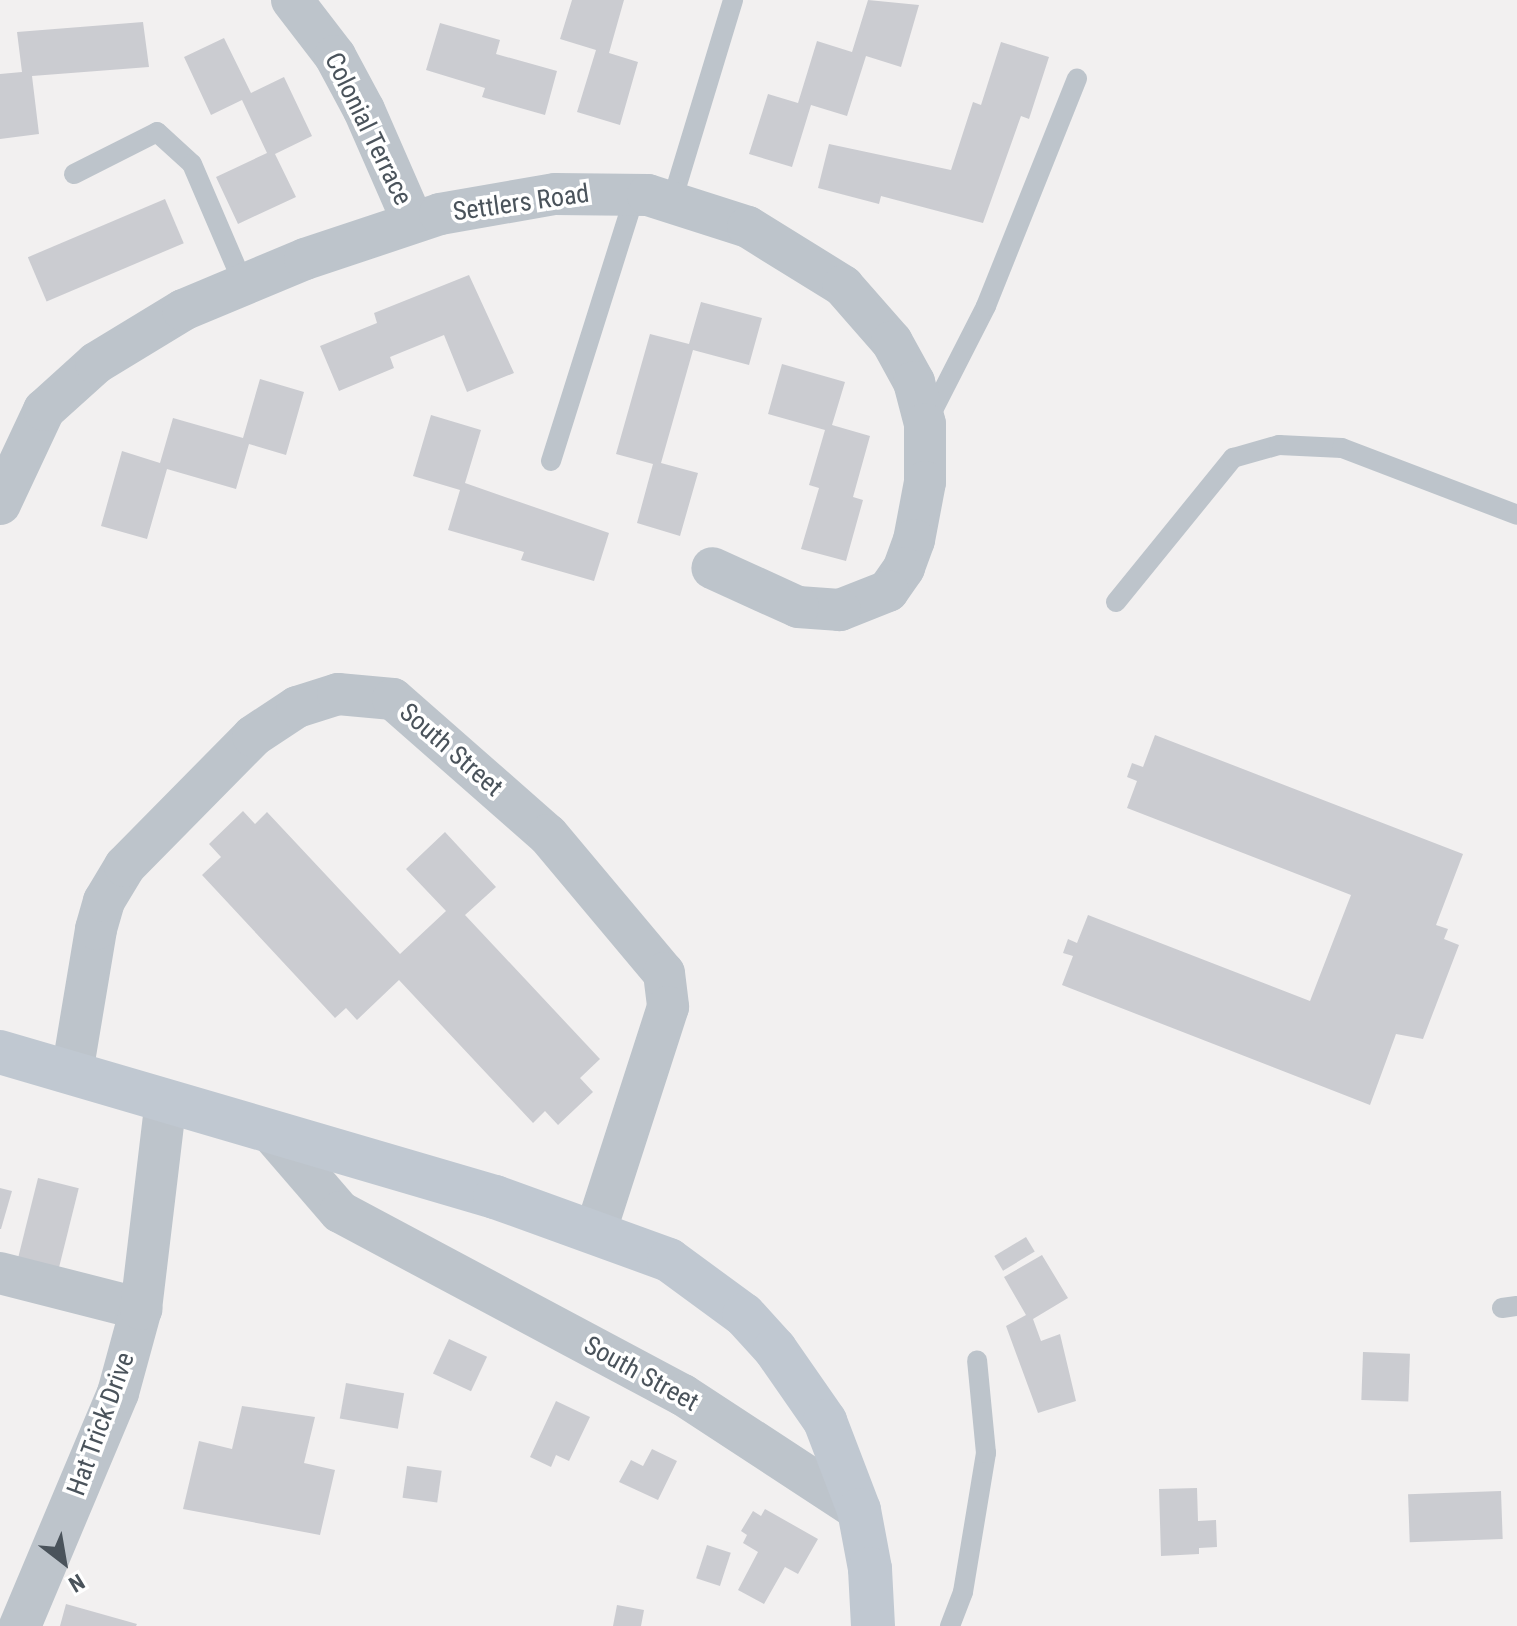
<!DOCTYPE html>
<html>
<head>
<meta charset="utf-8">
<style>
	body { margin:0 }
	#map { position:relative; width:1517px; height:1626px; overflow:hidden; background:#f2f0f0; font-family:"Roboto Condensed",sans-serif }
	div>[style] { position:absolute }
	.building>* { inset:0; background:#cbccd1; transform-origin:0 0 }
	.lane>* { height:20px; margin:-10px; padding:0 10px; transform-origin:10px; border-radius:10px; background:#bdc4cb }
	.street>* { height:42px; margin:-21px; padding:0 21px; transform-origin:21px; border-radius:21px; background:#bdc4cb }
	.secondary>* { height:44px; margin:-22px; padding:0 22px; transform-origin:22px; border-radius:22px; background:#c0c8d1 }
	span { translate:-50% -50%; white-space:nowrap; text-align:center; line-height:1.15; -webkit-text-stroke:7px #fff; paint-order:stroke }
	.street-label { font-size:26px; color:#4a535b }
	.north { position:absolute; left:24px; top:1522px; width:80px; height:80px; -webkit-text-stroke:6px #fff; paint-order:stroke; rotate:149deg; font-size:22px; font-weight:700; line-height:32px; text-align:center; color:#4a535b }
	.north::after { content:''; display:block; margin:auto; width:28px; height:36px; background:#4a535b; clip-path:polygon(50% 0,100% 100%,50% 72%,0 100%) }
</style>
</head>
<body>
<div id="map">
	<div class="building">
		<div style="clip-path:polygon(572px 0,624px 0,609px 53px,638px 62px,620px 125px,577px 112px,596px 50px,560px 39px)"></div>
		<div style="clip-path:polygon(868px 0,919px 5px,901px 67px,866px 56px,847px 116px,811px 105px,792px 167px,749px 154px,768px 94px,798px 103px,817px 41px,852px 52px)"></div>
		<div style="clip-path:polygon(143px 22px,149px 67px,32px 76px,39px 134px,0 139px,0 74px,22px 72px,17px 32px)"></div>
		<div style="clip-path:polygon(440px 23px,500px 40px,496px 54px,557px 71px,545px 115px,482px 97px,485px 88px,426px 70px)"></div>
		<div style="clip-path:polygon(224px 38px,251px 93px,284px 77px,312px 136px,275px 154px,296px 197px,238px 224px,216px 177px,267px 153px,242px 100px,211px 115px,184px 57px)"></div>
		<div style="clip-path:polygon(1001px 42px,1049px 57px,1029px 119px,1021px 116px,983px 223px,881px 196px,879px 204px,818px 188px,829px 144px,951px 170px,973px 102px,981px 105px)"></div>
		<div style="left:165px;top:199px;width:48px;height:149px;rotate:67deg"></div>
		<div style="clip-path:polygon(469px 275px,514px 373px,467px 392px,444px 335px,390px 357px,394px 368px,339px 391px,320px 346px,377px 323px,374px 313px)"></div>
		<div style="clip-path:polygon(701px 302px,762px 318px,749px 365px,693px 350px,661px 463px,698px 473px,680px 536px,637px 523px,653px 464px,616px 454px,650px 334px,689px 344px)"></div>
		<div style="clip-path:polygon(782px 364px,845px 382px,832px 425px,870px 436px,853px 497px,863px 500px,846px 561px,801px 549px,819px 488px,809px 485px,825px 430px,768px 414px)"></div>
		<div style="clip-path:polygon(260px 379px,304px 392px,286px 455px,249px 444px,236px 489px,167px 469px,147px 539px,101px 526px,122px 451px,160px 463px,173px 418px,243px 438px)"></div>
		<div style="clip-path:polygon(431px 415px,481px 430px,465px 483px,609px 533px,594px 581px,521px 560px,524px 552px,448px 530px,460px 490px,413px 476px)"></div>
		<div style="clip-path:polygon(1155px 735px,1463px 854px,1436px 925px,1448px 929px,1444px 939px,1459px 945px,1423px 1039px,1396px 1034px,1370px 1105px,1062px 985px,1073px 956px,1063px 953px,1068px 939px,1077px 943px,1088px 915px,1310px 1001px,1351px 895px,1127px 808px,1137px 781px,1127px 777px,1132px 763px,1143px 767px)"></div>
		<div style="clip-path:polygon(243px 811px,255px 824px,267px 812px,400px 954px,446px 911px,406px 869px,445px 832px,496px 887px,465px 915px,600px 1059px,580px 1078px,593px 1092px,558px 1125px,545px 1111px,533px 1123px,399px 980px,357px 1020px,346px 1008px,335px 1018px,202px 875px,221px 857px,209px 844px)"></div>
		<div style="left:38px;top:1178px;width:42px;height:85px;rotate:14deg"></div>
		<div style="clip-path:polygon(0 1188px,12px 1191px,1px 1229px,0 1229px)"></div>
		<div style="left:1026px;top:1237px;width:17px;height:37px;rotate:59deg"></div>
		<div style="clip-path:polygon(1042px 1255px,1068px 1298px,1033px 1319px,1041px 1341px,1060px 1334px,1076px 1401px,1038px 1413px,1006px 1326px,1026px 1315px,1004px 1277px)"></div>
		<div style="left:449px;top:1339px;width:42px;height:38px;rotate:25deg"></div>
		<div style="left:1363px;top:1352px;width:47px;height:48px;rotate:2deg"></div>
		<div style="left:346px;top:1383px;width:59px;height:36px;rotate:10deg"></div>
		<div style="clip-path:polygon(556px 1401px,590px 1417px,569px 1461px,556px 1455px,551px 1467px,530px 1457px)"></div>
		<div style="clip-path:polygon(242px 1406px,315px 1417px,304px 1463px,335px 1470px,320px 1535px,183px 1509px,199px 1441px,232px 1449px)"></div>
		<div style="clip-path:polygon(652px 1449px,677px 1461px,658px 1500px,619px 1482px,631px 1460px,643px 1466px)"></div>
		<div style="left:407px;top:1466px;width:35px;height:32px;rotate:8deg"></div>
		<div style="clip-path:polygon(1197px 1488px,1198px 1521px,1216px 1520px,1217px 1547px,1199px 1548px,1199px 1554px,1161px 1556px,1159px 1489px)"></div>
		<div style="left:1501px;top:1491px;width:48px;height:93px;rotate:88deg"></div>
		<div style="clip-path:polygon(765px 1509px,818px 1539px,798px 1574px,785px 1567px,764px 1604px,738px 1590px,758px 1552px,743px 1543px,747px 1535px,741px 1531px,753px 1511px,761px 1516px)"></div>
		<div style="left:707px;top:1545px;width:25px;height:35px;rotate:18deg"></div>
		<div style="clip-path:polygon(66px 1604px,137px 1624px,136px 1626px,60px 1626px)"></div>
		<div style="clip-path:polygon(617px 1605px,644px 1610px,641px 1626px,613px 1626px)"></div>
	</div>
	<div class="lane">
		<div style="left:74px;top:174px;width:93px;rotate:-26.8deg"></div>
		<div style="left:157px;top:132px;width:47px;rotate:42.4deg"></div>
		<div style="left:192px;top:164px;width:129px;rotate:66.8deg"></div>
		<div style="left:672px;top:201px;width:210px;rotate:-73.1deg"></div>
		<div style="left:928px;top:420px;width:128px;rotate:-63deg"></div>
		<div style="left:986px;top:306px;width:245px;rotate:-68.2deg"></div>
		<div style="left:551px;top:461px;width:280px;rotate:-72.5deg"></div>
		<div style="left:1116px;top:602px;width:186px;rotate:-50.9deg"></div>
		<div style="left:1233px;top:458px;width:48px;rotate:-15.8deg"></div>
		<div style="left:1279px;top:445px;width:63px;rotate:2.7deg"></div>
		<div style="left:1342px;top:448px;width:187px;rotate:20.9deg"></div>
		<div style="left:1502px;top:1308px;width:15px;rotate:-8deg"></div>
		<div style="left:950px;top:1626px;width:36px;rotate:-69deg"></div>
		<div style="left:963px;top:1592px;width:141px;rotate:-80.6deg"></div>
		<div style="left:986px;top:1453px;width:93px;rotate:-95.5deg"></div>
	</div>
	<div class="street">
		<div style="left:292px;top:0;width:71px;rotate:52.5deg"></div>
		<div style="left:335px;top:56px;width:61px;rotate:61.8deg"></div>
		<div style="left:364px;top:110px;width:122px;rotate:66.4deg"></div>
		<div style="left:0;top:504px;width:104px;rotate:-64.9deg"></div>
		<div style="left:44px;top:410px;width:70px;rotate:-42.1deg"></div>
		<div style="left:96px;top:363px;width:102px;rotate:-31.3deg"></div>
		<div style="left:183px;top:310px;width:132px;rotate:-22.7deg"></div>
		<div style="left:305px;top:259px;width:142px;rotate:-18.4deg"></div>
		<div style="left:440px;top:214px;width:117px;rotate:-9.9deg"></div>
		<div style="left:555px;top:194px;width:93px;rotate:0.6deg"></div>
		<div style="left:648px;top:195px;width:105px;rotate:17.7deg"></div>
		<div style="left:748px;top:227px;width:112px;rotate:31.8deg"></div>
		<div style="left:843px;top:286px;width:74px;rotate:48.8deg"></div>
		<div style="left:892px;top:342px;width:46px;rotate:61.2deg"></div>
		<div style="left:914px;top:382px;width:43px;rotate:75.3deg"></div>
		<div style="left:925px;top:424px;width:58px;rotate:90deg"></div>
		<div style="left:925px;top:482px;width:59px;rotate:100.7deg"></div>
		<div style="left:914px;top:540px;width:30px;rotate:110deg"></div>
		<div style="left:904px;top:568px;width:28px;rotate:125deg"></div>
		<div style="left:888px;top:591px;width:52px;rotate:158.4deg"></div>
		<div style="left:840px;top:610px;width:42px;rotate:-175.9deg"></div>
		<div style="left:798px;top:607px;width:94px;rotate:-155.6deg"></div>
		<div style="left:72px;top:1073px;width:146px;rotate:-80.5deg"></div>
		<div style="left:96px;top:929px;width:29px;rotate:-74deg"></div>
		<div style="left:104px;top:901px;width:41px;rotate:-59deg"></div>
		<div style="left:125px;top:866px;width:182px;rotate:-45.4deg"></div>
		<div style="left:253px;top:736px;width:53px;rotate:-33.4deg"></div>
		<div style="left:297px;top:707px;width:43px;rotate:-17.6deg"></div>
		<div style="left:338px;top:694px;width:55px;rotate:5.2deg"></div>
		<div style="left:393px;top:699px;width:206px;rotate:41.3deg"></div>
		<div style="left:548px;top:835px;width:180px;rotate:50deg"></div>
		<div style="left:664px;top:973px;width:34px;rotate:83deg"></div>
		<div style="left:668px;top:1007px;width:234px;rotate:107.9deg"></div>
		<div style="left:270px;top:1131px;width:107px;rotate:49.2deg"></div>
		<div style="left:340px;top:1212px;width:389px;rotate:28.1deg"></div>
		<div style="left:683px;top:1395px;width:210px;rotate:33.2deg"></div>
		<div style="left:0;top:1273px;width:146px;rotate:14.3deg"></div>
		<div style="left:20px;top:1626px;width:253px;rotate:-67.2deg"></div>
		<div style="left:118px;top:1393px;width:87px;rotate:-74.7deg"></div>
		<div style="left:141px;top:1309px;width:210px;rotate:-83.2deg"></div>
	</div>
	<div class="secondary">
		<div style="left:0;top:1052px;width:516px;rotate:16.33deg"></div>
		<div style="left:495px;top:1197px;width:185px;rotate:19.9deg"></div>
		<div style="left:669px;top:1260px;width:93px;rotate:36.3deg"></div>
		<div style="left:744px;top:1315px;width:46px;rotate:47.6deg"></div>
		<div style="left:775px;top:1349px;width:88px;rotate:55.2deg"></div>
		<div style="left:825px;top:1421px;width:95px;rotate:69.1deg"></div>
		<div style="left:859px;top:1510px;width:60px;rotate:79.4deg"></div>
		<div style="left:870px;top:1569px;width:57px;rotate:87deg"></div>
	</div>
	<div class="street-label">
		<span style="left:368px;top:129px;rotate:64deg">Colonial Terrace</span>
		<span style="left:521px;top:203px;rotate:-8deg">Settlers Road</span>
		<span style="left:451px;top:750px;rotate:41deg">South Street</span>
		<span style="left:641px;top:1374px;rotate:29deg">South Street</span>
		<span style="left:101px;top:1424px;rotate:-70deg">Hat Trick Drive</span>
	</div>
	<div class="north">N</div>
</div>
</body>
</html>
